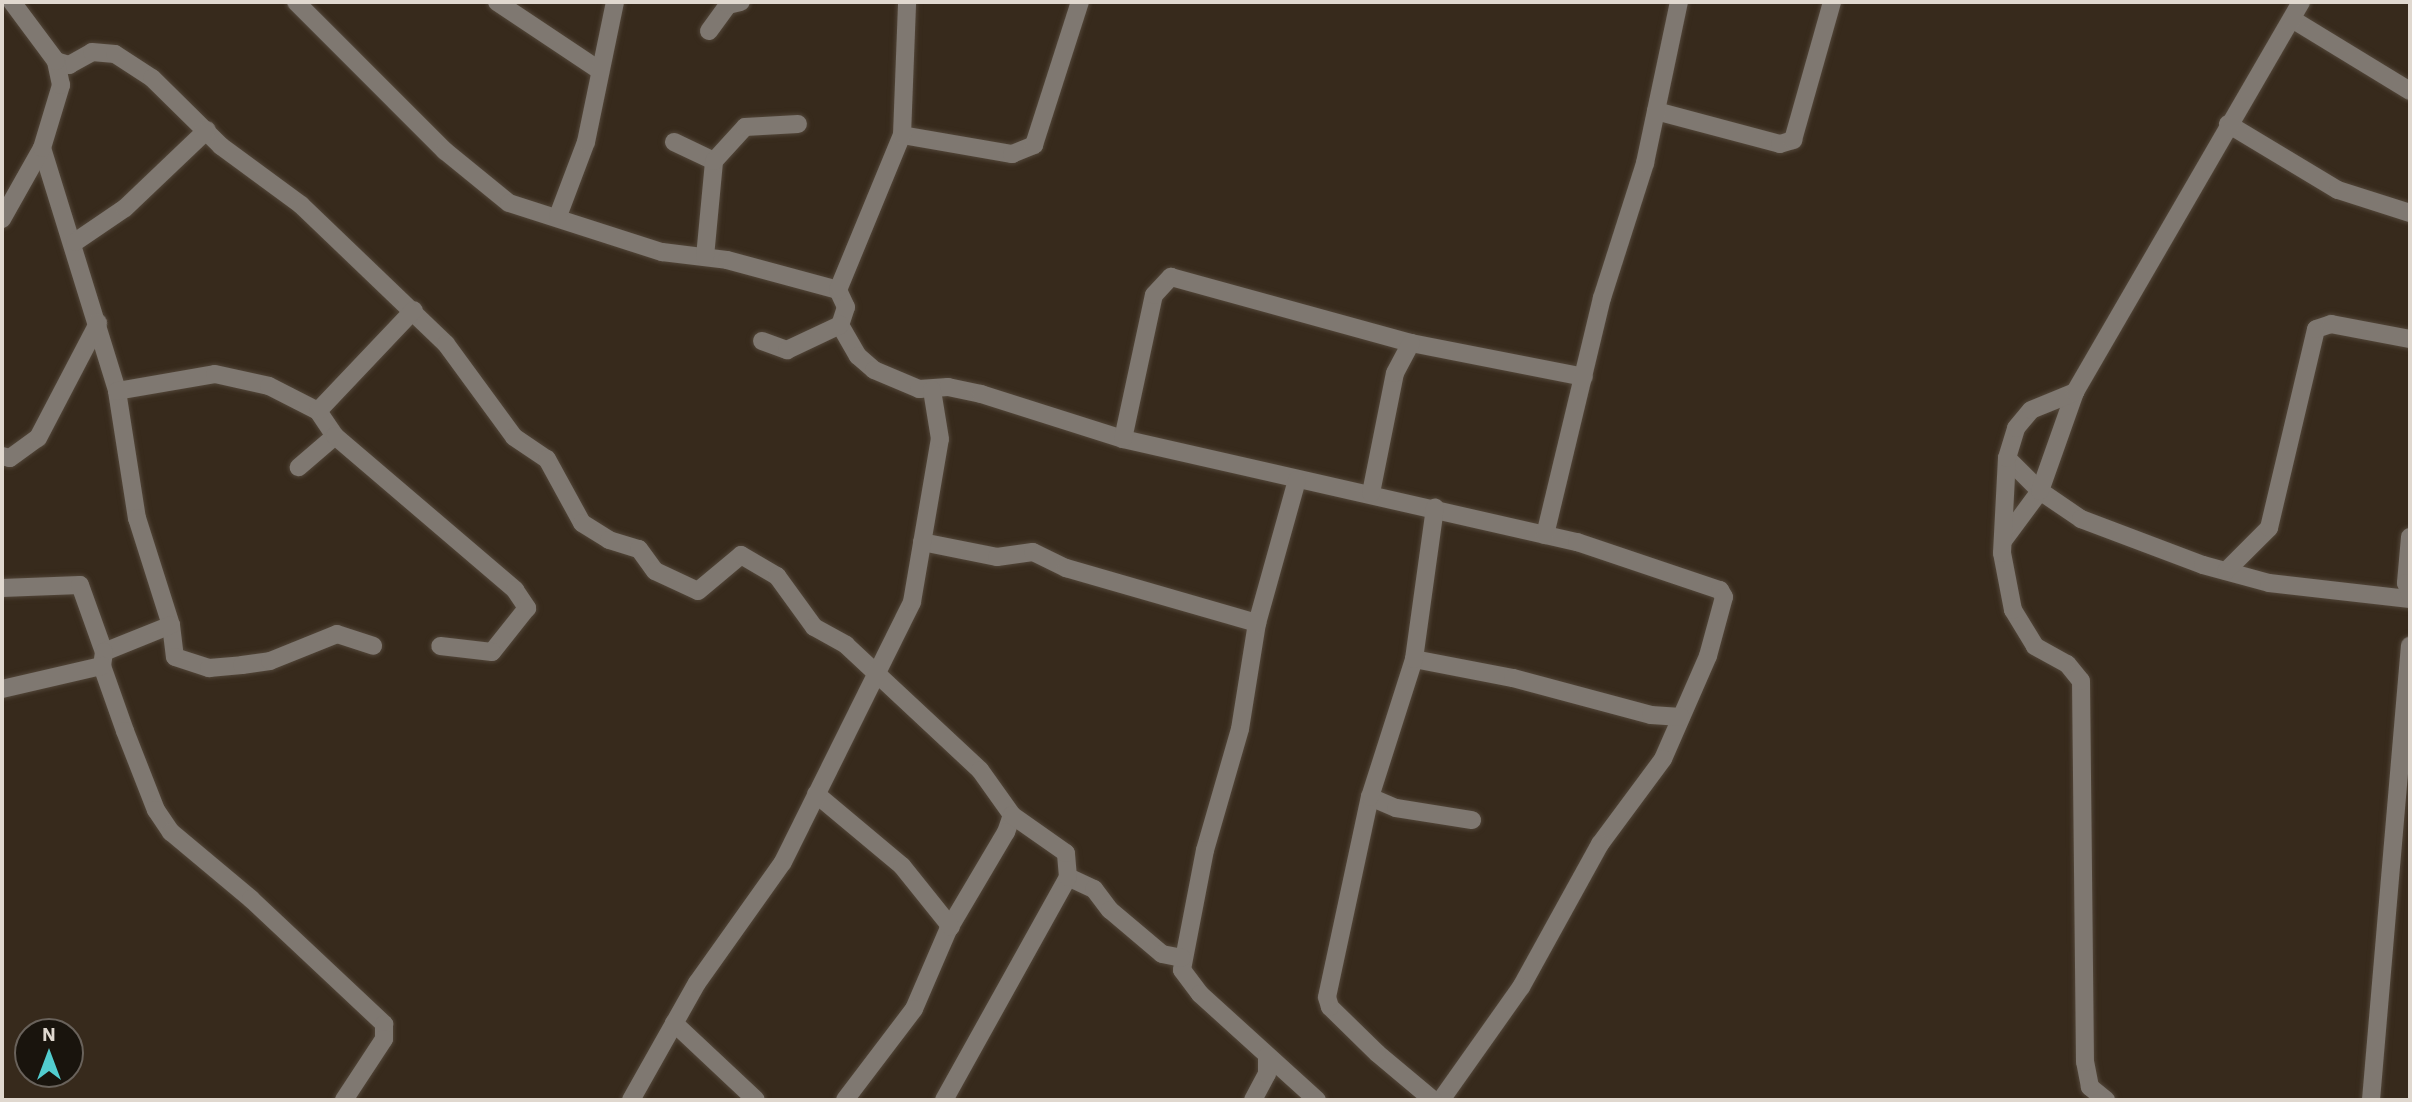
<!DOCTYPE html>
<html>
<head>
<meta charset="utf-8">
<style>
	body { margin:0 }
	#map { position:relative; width:2412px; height:1102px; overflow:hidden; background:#372a1c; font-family:"IBM Plex Sans",sans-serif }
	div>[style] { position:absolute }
	.roads { filter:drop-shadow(0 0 2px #524639) drop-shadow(0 0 2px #524639) }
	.minor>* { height:18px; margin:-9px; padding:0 9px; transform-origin:9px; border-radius:9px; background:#7f7871 }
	span { translate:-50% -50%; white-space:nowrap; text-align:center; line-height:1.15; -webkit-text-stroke:7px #19140d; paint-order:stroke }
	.frame { position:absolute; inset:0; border:4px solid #e0d8cf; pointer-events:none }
	.north { position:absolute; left:14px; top:1018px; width:70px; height:70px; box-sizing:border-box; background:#19140d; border:2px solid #69625b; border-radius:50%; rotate:0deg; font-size:19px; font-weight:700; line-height:28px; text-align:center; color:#e0d8cf }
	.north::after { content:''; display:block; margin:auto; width:24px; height:32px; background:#52cdcf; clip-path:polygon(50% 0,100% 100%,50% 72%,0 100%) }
</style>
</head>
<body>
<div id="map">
	<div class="roads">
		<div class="minor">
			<div style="left:296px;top:2px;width:211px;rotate:45deg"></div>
			<div style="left:445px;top:151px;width:82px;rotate:39.1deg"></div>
			<div style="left:509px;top:203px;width:161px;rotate:17.8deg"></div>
			<div style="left:662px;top:252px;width:65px;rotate:7deg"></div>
			<div style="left:727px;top:260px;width:115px;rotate:15.1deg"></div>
			<div style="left:838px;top:290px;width:19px;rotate:65deg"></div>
			<div style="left:846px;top:307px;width:19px;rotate:108deg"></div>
			<div style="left:840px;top:325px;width:36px;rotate:60deg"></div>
			<div style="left:858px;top:356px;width:21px;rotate:41deg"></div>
			<div style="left:874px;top:370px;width:49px;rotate:22.9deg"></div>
			<div style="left:919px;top:389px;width:29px;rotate:-4deg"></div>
			<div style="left:948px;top:387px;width:34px;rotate:12deg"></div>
			<div style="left:981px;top:394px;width:149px;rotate:17.6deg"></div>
			<div style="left:1123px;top:439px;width:466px;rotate:12.8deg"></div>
			<div style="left:1577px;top:542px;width:151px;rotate:18.6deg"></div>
			<div style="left:1720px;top:590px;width:8px;rotate:60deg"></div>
			<div style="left:1724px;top:597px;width:61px;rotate:105.2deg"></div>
			<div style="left:1708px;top:656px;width:112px;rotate:113.6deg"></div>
			<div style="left:1663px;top:759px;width:106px;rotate:126.5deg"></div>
			<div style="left:1600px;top:844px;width:163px;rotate:118.9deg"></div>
			<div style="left:1521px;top:987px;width:138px;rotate:125.3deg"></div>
			<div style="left:497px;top:2px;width:123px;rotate:33.7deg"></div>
			<div style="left:2292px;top:19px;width:138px;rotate:31.4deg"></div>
			<div style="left:709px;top:31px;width:32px;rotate:-54deg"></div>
			<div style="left:728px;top:5px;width:13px;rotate:-13deg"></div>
			<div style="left:56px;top:61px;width:14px;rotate:17deg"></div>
			<div style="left:69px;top:65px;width:26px;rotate:-29deg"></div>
			<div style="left:92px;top:52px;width:23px;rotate:5deg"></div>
			<div style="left:115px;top:54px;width:44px;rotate:33deg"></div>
			<div style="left:152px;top:78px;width:97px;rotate:44.6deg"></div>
			<div style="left:221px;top:146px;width:99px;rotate:36.4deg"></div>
			<div style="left:301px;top:205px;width:201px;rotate:43.8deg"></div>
			<div style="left:446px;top:344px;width:115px;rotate:53.8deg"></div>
			<div style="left:514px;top:437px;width:40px;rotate:34deg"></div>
			<div style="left:547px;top:459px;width:73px;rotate:61.3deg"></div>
			<div style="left:582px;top:523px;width:32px;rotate:32deg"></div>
			<div style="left:609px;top:540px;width:31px;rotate:17deg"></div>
			<div style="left:639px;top:549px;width:27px;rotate:54deg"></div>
			<div style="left:655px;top:571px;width:47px;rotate:24.9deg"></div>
			<div style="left:698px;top:591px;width:56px;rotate:-39.9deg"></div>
			<div style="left:741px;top:555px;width:42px;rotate:30.3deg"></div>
			<div style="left:777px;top:576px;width:63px;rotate:54deg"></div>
			<div style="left:814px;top:627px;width:37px;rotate:29deg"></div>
			<div style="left:846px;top:645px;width:183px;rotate:43deg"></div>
			<div style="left:980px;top:770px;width:55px;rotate:54.6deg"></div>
			<div style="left:1012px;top:815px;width:18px;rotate:109deg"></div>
			<div style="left:1006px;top:832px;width:114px;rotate:120.6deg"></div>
			<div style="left:948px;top:930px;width:86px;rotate:113.3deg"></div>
			<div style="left:914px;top:1009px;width:114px;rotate:127.2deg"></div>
			<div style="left:1656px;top:111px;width:128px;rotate:14.9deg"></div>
			<div style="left:1780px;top:144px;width:14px;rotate:-17deg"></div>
			<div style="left:1793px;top:140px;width:143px;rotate:-74.2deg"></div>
			<div style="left:2228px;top:124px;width:128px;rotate:31deg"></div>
			<div style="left:2338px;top:190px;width:76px;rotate:17.7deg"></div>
			<div style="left:902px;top:135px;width:112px;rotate:9.8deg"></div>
			<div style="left:1012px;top:154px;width:24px;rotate:-22deg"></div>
			<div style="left:1034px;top:145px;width:150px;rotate:-72.2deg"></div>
			<div style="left:674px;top:142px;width:44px;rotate:25.4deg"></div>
			<div style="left:42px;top:148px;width:254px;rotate:72.8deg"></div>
			<div style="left:117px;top:391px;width:129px;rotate:81.1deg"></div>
			<div style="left:137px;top:518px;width:112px;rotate:72.4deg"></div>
			<div style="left:171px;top:625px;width:32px;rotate:83deg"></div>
			<div style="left:175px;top:657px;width:36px;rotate:18deg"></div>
			<div style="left:209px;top:668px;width:33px;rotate:-5deg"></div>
			<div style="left:242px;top:665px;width:28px;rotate:-8deg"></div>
			<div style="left:270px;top:661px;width:72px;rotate:-21.9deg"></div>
			<div style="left:337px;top:634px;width:38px;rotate:18deg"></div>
			<div style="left:558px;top:216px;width:79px;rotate:-69.3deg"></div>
			<div style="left:586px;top:142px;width:143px;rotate:-78.3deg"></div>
			<div style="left:2px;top:219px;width:81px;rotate:-60.6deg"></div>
			<div style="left:42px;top:148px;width:66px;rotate:-73.2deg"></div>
			<div style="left:61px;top:85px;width:25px;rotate:-102deg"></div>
			<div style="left:56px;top:61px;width:74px;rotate:-126.7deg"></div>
			<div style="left:75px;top:242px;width:60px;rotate:-34.2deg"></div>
			<div style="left:125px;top:208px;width:113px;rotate:-43.6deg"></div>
			<div style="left:705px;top:257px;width:96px;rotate:-84.6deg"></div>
			<div style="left:714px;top:161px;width:46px;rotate:-47.6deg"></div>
			<div style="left:745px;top:127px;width:53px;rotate:-3.2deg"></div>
			<div style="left:838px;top:290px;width:168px;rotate:-67.6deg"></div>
			<div style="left:902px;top:135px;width:133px;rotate:-87.8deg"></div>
			<div style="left:762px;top:341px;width:27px;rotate:20deg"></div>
			<div style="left:787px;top:350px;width:59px;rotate:-25.3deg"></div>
			<div style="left:117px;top:391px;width:99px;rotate:-9.8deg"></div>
			<div style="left:215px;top:374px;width:55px;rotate:12.5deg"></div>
			<div style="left:269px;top:386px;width:55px;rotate:27deg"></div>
			<div style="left:318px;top:411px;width:30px;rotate:56deg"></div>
			<div style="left:335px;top:436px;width:48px;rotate:139.3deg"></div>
			<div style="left:318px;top:411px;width:139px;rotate:-46.5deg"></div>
			<div style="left:335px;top:436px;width:237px;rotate:40.5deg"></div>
			<div style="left:515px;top:590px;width:22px;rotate:56deg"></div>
			<div style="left:527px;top:608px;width:56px;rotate:128.5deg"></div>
			<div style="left:492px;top:652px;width:52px;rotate:-173.4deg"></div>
			<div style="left:1123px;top:439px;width:147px;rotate:-77.9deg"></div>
			<div style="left:1154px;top:295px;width:25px;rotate:-47deg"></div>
			<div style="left:1171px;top:277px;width:249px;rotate:15.4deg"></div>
			<div style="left:1411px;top:343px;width:176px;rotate:11.1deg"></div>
			<div style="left:2px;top:456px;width:8px;rotate:14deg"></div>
			<div style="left:10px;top:458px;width:34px;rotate:-36deg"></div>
			<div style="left:38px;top:438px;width:130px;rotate:-62.4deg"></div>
			<div style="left:2007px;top:458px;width:47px;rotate:45deg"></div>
			<div style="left:2040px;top:491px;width:50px;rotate:34.3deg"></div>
			<div style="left:2081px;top:519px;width:130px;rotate:20.7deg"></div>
			<div style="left:2203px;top:565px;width:68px;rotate:15.3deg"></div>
			<div style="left:2269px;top:583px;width:142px;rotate:6.5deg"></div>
			<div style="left:1297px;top:480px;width:148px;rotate:105.6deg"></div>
			<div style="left:1257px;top:623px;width:107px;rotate:99.1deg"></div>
			<div style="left:1240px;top:729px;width:126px;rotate:106.1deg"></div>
			<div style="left:1205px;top:850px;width:122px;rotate:100.9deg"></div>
			<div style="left:1182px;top:970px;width:30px;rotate:53deg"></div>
			<div style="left:1200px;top:994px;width:158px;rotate:42.2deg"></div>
			<div style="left:1371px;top:493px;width:122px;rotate:-78.7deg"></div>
			<div style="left:1395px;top:373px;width:34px;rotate:-62deg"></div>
			<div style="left:1545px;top:535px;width:244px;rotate:-76.5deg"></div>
			<div style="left:1602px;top:298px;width:142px;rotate:-72.3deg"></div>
			<div style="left:1645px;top:163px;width:165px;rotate:-78.1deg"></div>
			<div style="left:2410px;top:537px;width:46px;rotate:95deg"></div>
			<div style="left:2406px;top:583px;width:12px;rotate:70deg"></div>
			<div style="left:2003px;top:541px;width:62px;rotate:-53.5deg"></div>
			<div style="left:2040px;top:491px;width:105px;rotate:-70.5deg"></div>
			<div style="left:922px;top:542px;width:76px;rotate:11.3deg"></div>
			<div style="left:997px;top:557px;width:36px;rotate:-8deg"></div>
			<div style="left:1033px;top:552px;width:37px;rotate:26deg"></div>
			<div style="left:1066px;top:568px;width:199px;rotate:16.1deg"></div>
			<div style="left:2226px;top:571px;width:61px;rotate:-45deg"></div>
			<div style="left:2269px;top:528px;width:204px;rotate:-76.7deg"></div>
			<div style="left:2316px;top:329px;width:16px;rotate:-18deg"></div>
			<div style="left:2331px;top:324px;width:80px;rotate:10.8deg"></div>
			<div style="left:2px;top:588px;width:78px;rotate:-2.2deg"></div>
			<div style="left:80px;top:585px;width:71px;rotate:70.3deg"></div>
			<div style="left:171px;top:625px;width:72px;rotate:158.1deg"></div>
			<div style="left:104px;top:652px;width:14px;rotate:98deg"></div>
			<div style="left:102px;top:666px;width:69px;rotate:70.5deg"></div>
			<div style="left:125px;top:731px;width:85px;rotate:68.6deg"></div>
			<div style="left:156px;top:810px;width:27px;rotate:56deg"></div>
			<div style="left:171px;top:832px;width:104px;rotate:39.9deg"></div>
			<div style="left:251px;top:899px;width:183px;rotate:43.2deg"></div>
			<div style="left:384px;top:1024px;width:15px;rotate:90deg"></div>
			<div style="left:384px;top:1039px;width:73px;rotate:123.3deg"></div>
			<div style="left:1414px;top:659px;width:101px;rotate:10.9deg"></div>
			<div style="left:1513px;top:678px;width:143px;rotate:15deg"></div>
			<div style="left:1651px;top:715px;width:30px;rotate:4deg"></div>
			<div style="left:2px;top:689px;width:103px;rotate:-13deg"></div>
			<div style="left:816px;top:794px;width:112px;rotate:39.9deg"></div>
			<div style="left:902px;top:866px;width:78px;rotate:51.2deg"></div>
			<div style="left:1370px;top:797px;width:28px;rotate:23deg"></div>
			<div style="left:1396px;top:808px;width:77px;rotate:9deg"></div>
			<div style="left:1068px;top:877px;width:29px;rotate:25deg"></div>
			<div style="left:1094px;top:889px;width:26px;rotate:53deg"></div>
			<div style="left:1110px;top:910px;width:68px;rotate:40.2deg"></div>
			<div style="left:1162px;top:954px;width:20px;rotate:11deg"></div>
			<div style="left:674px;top:1023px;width:112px;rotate:43.2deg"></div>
			<div style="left:631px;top:1100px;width:134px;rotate:-60.6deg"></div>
			<div style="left:697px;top:983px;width:148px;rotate:-54.6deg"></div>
			<div style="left:783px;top:862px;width:290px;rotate:-63.6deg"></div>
			<div style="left:912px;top:602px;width:165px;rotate:-80.3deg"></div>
			<div style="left:940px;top:439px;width:50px;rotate:-99.3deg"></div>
			<div style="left:944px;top:1100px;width:255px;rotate:-60.9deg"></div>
			<div style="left:1068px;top:877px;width:24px;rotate:-95deg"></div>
			<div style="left:1066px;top:853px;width:66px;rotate:-144.9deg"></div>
			<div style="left:1253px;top:1100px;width:30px;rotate:-62deg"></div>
			<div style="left:1267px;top:1074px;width:18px;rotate:-90deg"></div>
			<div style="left:1433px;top:1100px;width:73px;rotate:-140deg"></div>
			<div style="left:1377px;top:1053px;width:66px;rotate:-135.6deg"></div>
			<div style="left:1330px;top:1007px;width:10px;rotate:-107deg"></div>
			<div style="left:1327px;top:997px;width:205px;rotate:-77.9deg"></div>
			<div style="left:1370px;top:797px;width:145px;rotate:-72.3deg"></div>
			<div style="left:1414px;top:659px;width:153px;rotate:-82.1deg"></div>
			<div style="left:2106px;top:1100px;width:21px;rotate:-141deg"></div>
			<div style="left:2090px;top:1087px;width:25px;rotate:-101deg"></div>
			<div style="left:2085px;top:1062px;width:381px;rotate:-90.6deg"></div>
			<div style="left:2081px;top:681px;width:22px;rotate:-129deg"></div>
			<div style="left:2067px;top:664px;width:37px;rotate:-151deg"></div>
			<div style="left:2035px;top:646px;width:42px;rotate:-121.4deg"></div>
			<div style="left:2013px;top:610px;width:58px;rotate:-100.9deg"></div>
			<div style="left:2002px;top:553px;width:95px;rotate:-87deg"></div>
			<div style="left:2007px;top:458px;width:31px;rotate:-73deg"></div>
			<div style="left:2016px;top:428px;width:23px;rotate:-50deg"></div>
			<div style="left:2031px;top:410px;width:48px;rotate:-22.2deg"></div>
			<div style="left:2075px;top:392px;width:451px;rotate:-59.9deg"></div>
			<div style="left:2371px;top:1100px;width:456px;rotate:-85.1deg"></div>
		</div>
	</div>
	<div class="frame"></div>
	<div class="north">N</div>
</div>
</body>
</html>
